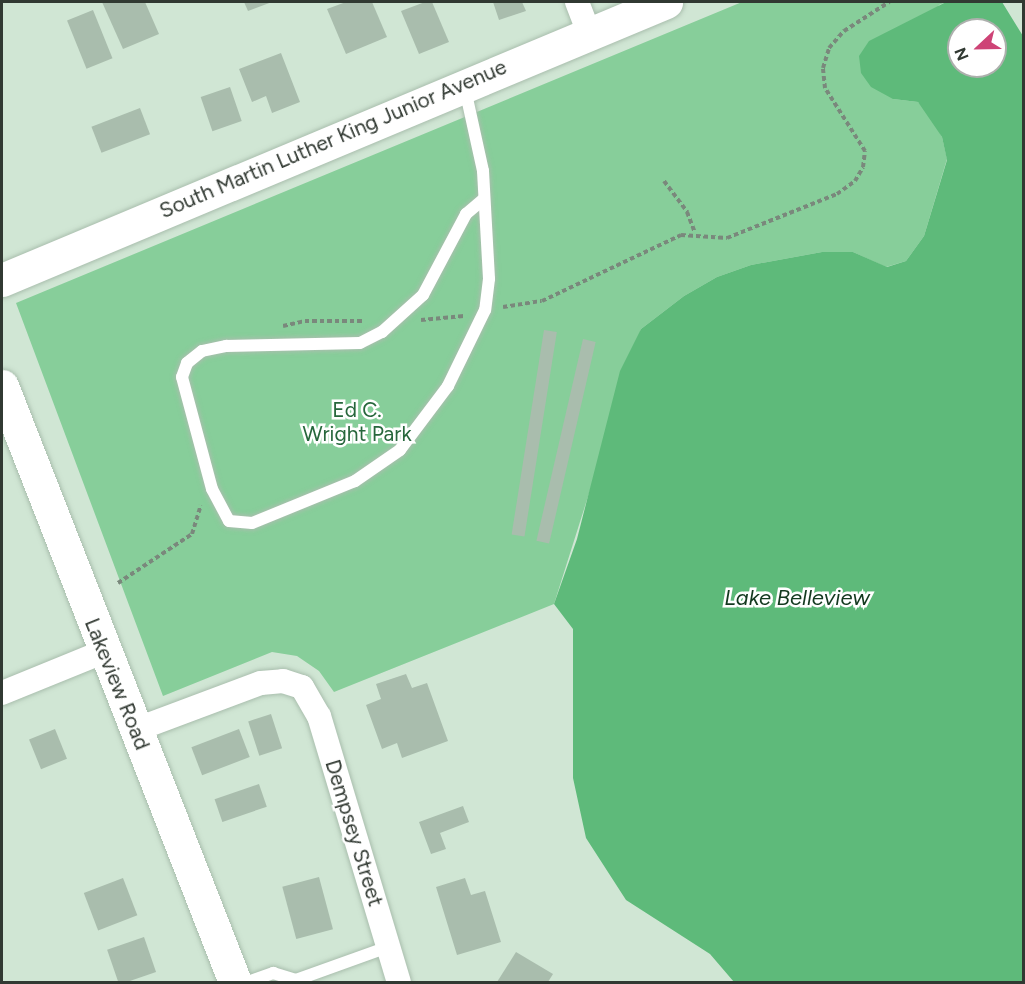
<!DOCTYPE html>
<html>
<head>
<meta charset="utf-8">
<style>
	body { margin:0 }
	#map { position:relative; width:1025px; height:984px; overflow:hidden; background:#d0e6d4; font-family:Figtree,sans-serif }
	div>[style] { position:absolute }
	.green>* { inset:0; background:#87ce9a }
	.water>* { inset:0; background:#5eba7a }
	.building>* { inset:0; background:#a9bdad; transform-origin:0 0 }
	.path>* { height:4px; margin-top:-2px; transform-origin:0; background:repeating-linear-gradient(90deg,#7a887c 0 4.5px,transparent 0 7.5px) }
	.roads { filter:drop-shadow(0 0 2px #a9bead) drop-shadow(0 0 2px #a9bead) }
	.lane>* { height:12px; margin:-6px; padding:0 6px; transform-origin:6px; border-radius:6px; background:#fff }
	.street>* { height:24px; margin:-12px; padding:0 12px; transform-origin:12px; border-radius:12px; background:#fff }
	.secondary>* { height:33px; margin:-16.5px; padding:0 16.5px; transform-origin:16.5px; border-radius:16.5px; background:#fff }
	span { translate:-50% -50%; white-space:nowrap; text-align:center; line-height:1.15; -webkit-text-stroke:5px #fff; paint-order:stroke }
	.street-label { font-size:21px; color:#313932 }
	.park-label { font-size:21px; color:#27673c }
	.water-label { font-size:22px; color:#13391f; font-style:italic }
	.frame { position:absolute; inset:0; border:3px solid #313932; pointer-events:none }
	.north { position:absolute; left:947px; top:18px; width:60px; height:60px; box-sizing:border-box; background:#fff; border:2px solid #adb0ad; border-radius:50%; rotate:248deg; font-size:16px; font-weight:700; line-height:24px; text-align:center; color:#313932 }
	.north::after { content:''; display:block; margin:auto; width:21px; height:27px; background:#ce4376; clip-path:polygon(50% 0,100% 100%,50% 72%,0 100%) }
</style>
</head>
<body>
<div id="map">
	<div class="green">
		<div style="clip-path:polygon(742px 2px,946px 2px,939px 5px,893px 99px,918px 102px,931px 116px,942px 137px,947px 159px,924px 236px,906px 261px,886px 267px,853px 252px,822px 252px,751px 265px,717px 277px,684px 296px,641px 329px,554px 604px,334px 692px,319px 671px,297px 656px,272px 652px,163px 696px,16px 303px)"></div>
	</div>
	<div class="water">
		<div style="clip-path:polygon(evenodd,946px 2px,1002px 2px,1023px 36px,1023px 982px,734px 982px,710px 954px,626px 900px,586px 838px,573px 778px,573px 629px,554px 604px,577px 539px,620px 371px,641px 329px,684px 296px,717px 277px,751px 265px,822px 252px,853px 252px,887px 267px,906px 261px,924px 236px,947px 160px,942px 137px,918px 102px,893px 99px,871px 87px,861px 73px,859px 56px,869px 41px,946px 2px,959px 30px,995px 30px,995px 66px,959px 66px,959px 30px)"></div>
	</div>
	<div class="building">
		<div style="clip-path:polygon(102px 2px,145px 2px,159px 34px,123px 49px)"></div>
		<div style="clip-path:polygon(244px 2px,272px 2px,248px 11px)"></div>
		<div style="clip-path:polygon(346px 2px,372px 2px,387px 37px,346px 54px,327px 9px)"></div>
		<div style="clip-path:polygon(425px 2px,432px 2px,449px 42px,419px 54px,401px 11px)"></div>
		<div style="clip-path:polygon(493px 2px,522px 2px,526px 11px,499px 20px)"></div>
		<div style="left:93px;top:10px;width:52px;height:28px;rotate:68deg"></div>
		<div style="clip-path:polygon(281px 53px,300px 102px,272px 113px,266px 96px,252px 102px,239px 69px)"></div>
		<div style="left:230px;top:87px;width:36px;height:31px;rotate:71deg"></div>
		<div style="left:140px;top:108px;width:28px;height:52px;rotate:69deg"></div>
		<div style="left:544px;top:330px;width:13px;height:207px;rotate:9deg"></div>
		<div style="left:583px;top:339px;width:13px;height:207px;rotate:13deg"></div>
		<div style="clip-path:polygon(406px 674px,412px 688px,427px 683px,448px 741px,402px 758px,397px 743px,382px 749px,366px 705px,381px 699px,376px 684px)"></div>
		<div style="left:271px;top:714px;width:36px;height:24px;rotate:72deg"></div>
		<div style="left:55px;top:729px;width:32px;height:28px;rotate:68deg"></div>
		<div style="left:239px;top:729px;width:30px;height:51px;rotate:69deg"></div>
		<div style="left:259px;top:784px;width:24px;height:47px;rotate:71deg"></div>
		<div style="clip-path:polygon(463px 806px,469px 822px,440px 833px,446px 849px,431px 854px,419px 822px)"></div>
		<div style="left:319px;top:877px;width:54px;height:38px;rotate:75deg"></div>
		<div style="left:123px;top:878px;width:40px;height:42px;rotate:69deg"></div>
		<div style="clip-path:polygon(465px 878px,471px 895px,485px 891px,501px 942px,457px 955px,436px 887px)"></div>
		<div style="left:144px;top:937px;width:37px;height:39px;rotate:71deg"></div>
		<div style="clip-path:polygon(516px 952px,553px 974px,548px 982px,497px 982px)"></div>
	</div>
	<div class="path">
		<div style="left:664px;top:181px;width:39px;rotate:53deg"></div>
		<div style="left:687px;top:212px;width:22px;rotate:69deg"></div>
		<div style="left:503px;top:307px;width:39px;rotate:-9deg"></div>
		<div style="left:542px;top:301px;width:154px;rotate:-25.4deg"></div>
		<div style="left:681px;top:235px;width:46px;rotate:3.7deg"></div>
		<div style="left:727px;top:238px;width:118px;rotate:-21.8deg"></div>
		<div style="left:837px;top:194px;width:22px;rotate:-36deg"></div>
		<div style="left:855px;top:181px;width:16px;rotate:-60deg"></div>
		<div style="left:863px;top:167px;width:16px;rotate:-83deg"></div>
		<div style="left:865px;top:151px;width:75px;rotate:-122.4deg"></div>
		<div style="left:825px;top:88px;width:20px;rotate:-96deg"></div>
		<div style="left:823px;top:68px;width:21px;rotate:-73deg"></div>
		<div style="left:829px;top:48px;width:23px;rotate:-49deg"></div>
		<div style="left:844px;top:31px;width:54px;rotate:-32.8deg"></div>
		<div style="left:421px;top:320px;width:43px;rotate:-5.3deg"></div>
		<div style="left:283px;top:326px;width:23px;rotate:-13deg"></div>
		<div style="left:305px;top:321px;width:60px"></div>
		<div style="left:118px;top:583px;width:89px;rotate:-33.5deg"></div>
		<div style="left:192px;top:534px;width:30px;rotate:-73deg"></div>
	</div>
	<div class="roads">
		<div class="lane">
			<div style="left:465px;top:89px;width:84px;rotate:77.6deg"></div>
			<div style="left:483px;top:171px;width:108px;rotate:86.8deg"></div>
			<div style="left:489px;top:279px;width:31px;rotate:97deg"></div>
			<div style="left:485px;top:310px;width:85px;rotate:116deg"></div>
			<div style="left:448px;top:386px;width:80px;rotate:126.9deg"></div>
			<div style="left:400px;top:450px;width:55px;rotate:145.4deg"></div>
			<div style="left:355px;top:481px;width:111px;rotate:157.8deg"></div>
			<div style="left:252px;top:523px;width:23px;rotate:-175deg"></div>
			<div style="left:229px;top:521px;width:36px;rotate:-118deg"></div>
			<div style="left:212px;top:489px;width:116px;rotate:-105deg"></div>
			<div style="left:182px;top:377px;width:15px;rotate:-70deg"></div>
			<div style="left:187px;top:363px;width:19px;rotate:-39deg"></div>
			<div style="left:202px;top:351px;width:25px;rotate:-12deg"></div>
			<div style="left:226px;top:346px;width:134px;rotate:-1.3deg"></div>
			<div style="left:360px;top:343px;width:25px;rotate:-27deg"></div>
			<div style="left:382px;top:332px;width:55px;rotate:-42.1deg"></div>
			<div style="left:423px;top:295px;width:92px;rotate:-62deg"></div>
			<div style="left:466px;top:214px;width:23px;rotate:-40deg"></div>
			<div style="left:248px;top:982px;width:27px;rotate:-20deg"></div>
			<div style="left:273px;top:973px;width:24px;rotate:17deg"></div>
			<div style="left:296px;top:980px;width:98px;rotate:-19.7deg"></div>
		</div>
		<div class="street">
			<div style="left:577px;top:2px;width:33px;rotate:69deg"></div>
			<div style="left:2px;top:693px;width:109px;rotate:-22.1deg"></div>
			<div style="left:135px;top:730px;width:134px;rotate:-20.5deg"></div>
			<div style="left:261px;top:683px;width:22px;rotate:-5deg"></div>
			<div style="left:283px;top:681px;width:20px;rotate:18deg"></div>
			<div style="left:302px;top:687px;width:34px;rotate:60deg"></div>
			<div style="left:319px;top:716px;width:278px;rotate:73.3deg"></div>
		</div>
		<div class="secondary">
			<div style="left:2px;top:280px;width:720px;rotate:-22.72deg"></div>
			<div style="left:2px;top:386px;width:640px;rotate:68.65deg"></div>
		</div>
	</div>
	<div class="street-label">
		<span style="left:333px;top:139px;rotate:-23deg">South Martin Luther King Junior Avenue</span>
		<span style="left:117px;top:684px;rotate:68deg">Lakeview Road</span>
		<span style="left:354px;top:833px;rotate:73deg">Dempsey Street</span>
	</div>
	<div class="park-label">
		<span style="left:357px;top:422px">Ed C.<br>Wright Park</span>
	</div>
	<div class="water-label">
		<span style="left:797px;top:598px">Lake Belleview</span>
	</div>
	<div class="frame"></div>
	<div class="north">N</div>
</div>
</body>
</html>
